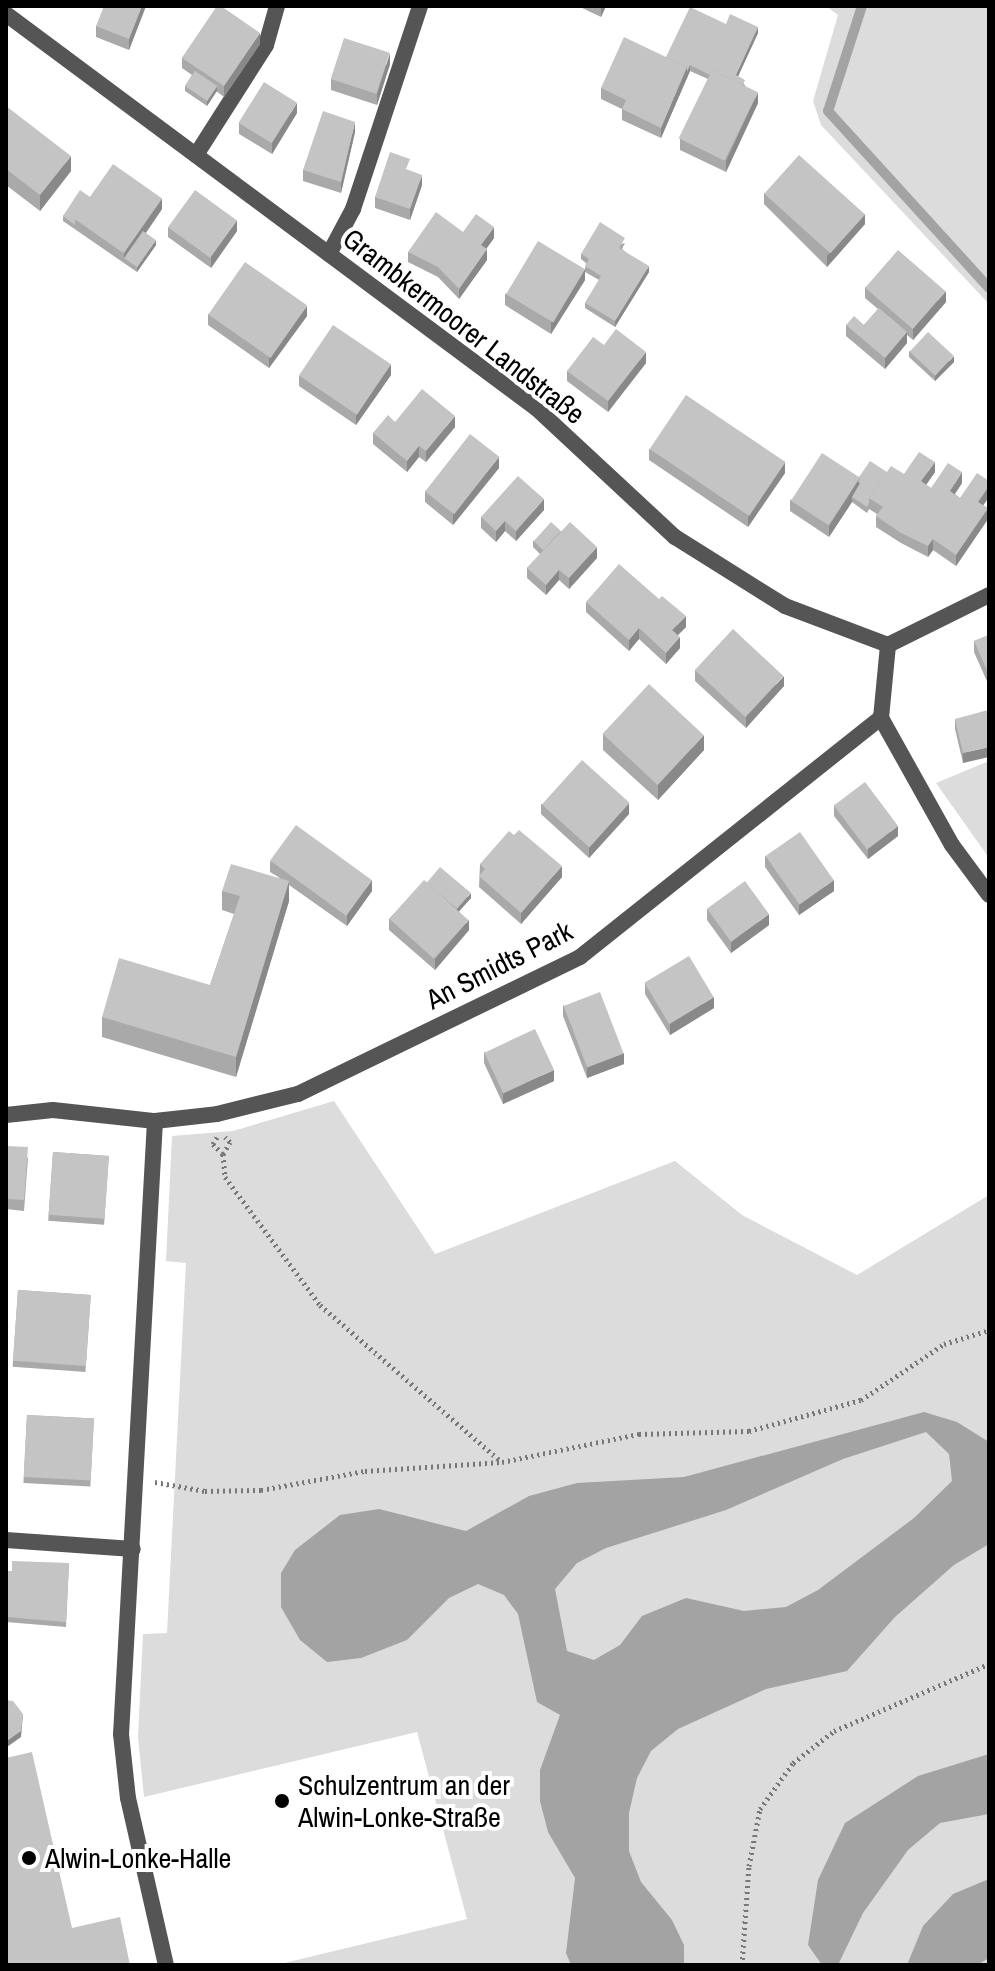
<!DOCTYPE html>
<html>
<head>
<meta charset="utf-8">
<style>
	body { margin:0 }
	#map { position:relative; width:995px; height:1971px; overflow:hidden; background:#fff; font-family:"Archivo Narrow",sans-serif }
	div>[style] { position:absolute }
	.green>* { inset:0; background:#dcdcdc }
	.water>* { inset:0; background:#a3a3a3 }
	.stream>* { height:10px; margin:-5px; padding:0 5px; transform-origin:5px; border-radius:5px; background:#a3a3a3 }
	.path>* { height:5px; margin-top:-2.5px; transform-origin:0; background:repeating-linear-gradient(90deg,#777 0 2px,transparent 0 6px) }
	.service>* { height:16px; margin:-8px; padding:0 8px; transform-origin:8px; border-radius:8px; background:#555 }
	.minor>* { height:16px; margin:-8px; padding:0 8px; transform-origin:8px; border-radius:8px; background:#555 }
	.wall>* { inset:0; background:#a9a9a9; transform-origin:0 0 }
	.shaded-wall>* { inset:0; background:#898989 }
	.building>* { inset:0; background:#c4c4c4; transform-origin:0 0 }
	.dots>* { width:22px; height:22px; translate:-50% -50%; box-sizing:border-box; border:4px solid #fff; border-radius:50% }
	span { translate:-50% -50%; white-space:nowrap; text-align:center; line-height:1.15; -webkit-text-stroke:8px #fff; paint-order:stroke }
	.street-label { font-size:28px; color:#000 }
	.poi-label { font-size:28px; color:#000 }
	.left { translate:0 -50%; text-align:left }
	.frame { position:absolute; inset:0; border:8px solid #000; pointer-events:none }
</style>
</head>
<body>
<div id="map">
	<div class="green">
		<div style="clip-path:polygon(826px 6px,989px 6px,989px 304px,821px 125px,813px 101px,838px 15px)"></div>
		<div style="clip-path:polygon(989px 761px,989px 858px,936px 783px)"></div>
		<div style="clip-path:polygon(334px 1101px,435px 1254px,675px 1161px,742px 1215px,857px 1275px,989px 1195px,989px 1965px,276px 1965px,467px 1919px,417px 1732px,144px 1797px,138px 1737px,143px 1634px,167px 1633px,186px 1263px,166px 1261px,172px 1136px,233px 1131px)"></div>
	</div>
	<div class="water">
		<div style="clip-path:polygon(evenodd,924px 1412px,957px 1422px,989px 1442px,989px 1544px,954px 1565px,895px 1617px,847px 1671px,766px 1689px,678px 1729px,651px 1751px,637px 1778px,629px 1813px,629px 1851px,641px 1882px,672px 1920px,684px 1945px,684px 1965px,571px 1965px,566px 1953px,575px 1878px,548px 1832px,540px 1801px,540px 1770px,560px 1715px,537px 1702px,518px 1614px,504px 1595px,478px 1584px,449px 1598px,407px 1640px,361px 1658px,327px 1662px,300px 1640px,281px 1607px,281px 1573px,295px 1550px,340px 1515px,379px 1509px,466px 1531px,529px 1496px,577px 1483px,684px 1477px,924px 1412px,926px 1432px,949px 1454px,952px 1481px,914px 1518px,818px 1590px,786px 1607px,744px 1611px,686px 1598px,642px 1616px,620px 1645px,594px 1660px,567px 1651px,555px 1589px,577px 1563px,606px 1548px,726px 1510px,843px 1459px,926px 1432px)"></div>
		<div style="clip-path:polygon(989px 1754px,989px 1814px,940px 1823px,908px 1850px,863px 1913px,838px 1965px,822px 1965px,808px 1945px,818px 1880px,845px 1823px,918px 1776px)"></div>
		<div style="clip-path:polygon(989px 1879px,989px 1958px,977px 1965px,907px 1965px,923px 1926px,953px 1894px)"></div>
	</div>
	<div class="stream">
		<div style="left:862px;top:6px;width:110px;rotate:107.9deg"></div>
		<div style="left:828px;top:111px;width:239px;rotate:47.7deg"></div>
	</div>
	<div class="path">
		<div style="left:217px;top:1137px;width:8px;rotate:120deg"></div>
		<div style="left:213px;top:1144px;width:14px;rotate:45deg"></div>
		<div style="left:223px;top:1154px;width:14px;rotate:-60deg"></div>
		<div style="left:230px;top:1142px;width:7px;rotate:-135deg"></div>
		<div style="left:223px;top:1154px;width:23px;rotate:85deg"></div>
		<div style="left:225px;top:1177px;width:159px;rotate:53.4deg"></div>
		<div style="left:320px;top:1305px;width:240px;rotate:40.8deg"></div>
		<div style="left:155px;top:1482px;width:51px;rotate:10.2deg"></div>
		<div style="left:205px;top:1491px;width:56px;rotate:-1deg"></div>
		<div style="left:261px;top:1490px;width:106px;rotate:-10.4deg"></div>
		<div style="left:365px;top:1471px;width:137px;rotate:-3.8deg"></div>
		<div style="left:502px;top:1462px;width:140px;rotate:-11.6deg"></div>
		<div style="left:639px;top:1434px;width:110px;rotate:-1.6deg"></div>
		<div style="left:749px;top:1431px;width:116px;rotate:-15.5deg"></div>
		<div style="left:861px;top:1400px;width:100px;rotate:-34deg"></div>
		<div style="left:944px;top:1344px;width:47px;rotate:-17.3deg"></div>
		<div style="left:742px;top:1965px;width:99px;rotate:-86deg"></div>
		<div style="left:749px;top:1866px;width:58px;rotate:-79.1deg"></div>
		<div style="left:760px;top:1809px;width:57px;rotate:-54.3deg"></div>
		<div style="left:793px;top:1763px;width:52px;rotate:-38deg"></div>
		<div style="left:834px;top:1731px;width:169px;rotate:-23.4deg"></div>
	</div>
	<div class="service">
		<div style="left:196px;top:155px;width:130px;rotate:-57.5deg"></div>
		<div style="left:266px;top:45px;width:41px;rotate:-74.2deg"></div>
		<div style="left:329px;top:254px;width:51px;rotate:-61.9deg"></div>
		<div style="left:353px;top:209px;width:214px;rotate:-71.7deg"></div>
		<div style="left:881px;top:718px;width:145px;rotate:60.8deg"></div>
		<div style="left:952px;top:845px;width:62px;rotate:53.5deg"></div>
		<div style="left:155px;top:1121px;width:614px;rotate:93.17deg"></div>
		<div style="left:121px;top:1734px;width:64px;rotate:83.8deg"></div>
		<div style="left:128px;top:1798px;width:171px;rotate:77.2deg"></div>
	</div>
	<div class="minor">
		<div style="left:6px;top:14px;width:660px;rotate:36.63deg"></div>
		<div style="left:536px;top:408px;width:190px;rotate:42.9deg"></div>
		<div style="left:675px;top:537px;width:130px;rotate:32.1deg"></div>
		<div style="left:785px;top:606px;width:110px;rotate:20.7deg"></div>
		<div style="left:888px;top:645px;width:113px;rotate:-26.3deg"></div>
		<div style="left:6px;top:1115px;width:47px;rotate:-6.1deg"></div>
		<div style="left:53px;top:1110px;width:103px;rotate:6.2deg"></div>
		<div style="left:155px;top:1121px;width:62px;rotate:-6.4deg"></div>
		<div style="left:217px;top:1114px;width:83px;rotate:-13.9deg"></div>
		<div style="left:298px;top:1094px;width:314px;rotate:-25.9deg"></div>
		<div style="left:580px;top:957px;width:384px;rotate:-38.5deg"></div>
		<div style="left:881px;top:718px;width:73px;rotate:-84.5deg"></div>
		<div style="left:6px;top:1540px;width:127px;rotate:4.1deg"></div>
	</div>
	<div class="wall">
		<div style="clip-path:polygon(146px 6px,129px 50px,96px 37px,96px 26px)"></div>
		<div style="clip-path:polygon(213px 6px,221px 6px,260px 44px,224px 97px,216px 91px,207px 106px,185px 91px,185px 86px,192px 75px,182px 68px,182px 58px,216px 8px)"></div>
		<div style="clip-path:polygon(578px 6px,606px 6px,601px 17px)"></div>
		<div style="clip-path:polygon(726px 24px,758px 33px,738px 76px,758px 103px,726px 172px,680px 150px,680px 139px,708px 79px,690px 71px,661px 138px,622px 120px,622px 109px,601px 99px,601px 88px,666px 57px)"></div>
		<div style="clip-path:polygon(390px 64px,377px 105px,331px 90px,331px 79px)"></div>
		<div style="clip-path:polygon(6px 106px,71px 171px,40px 211px,6px 185px)"></div>
		<div style="clip-path:polygon(297px 113px,272px 154px,239px 134px,239px 123px)"></div>
		<div style="clip-path:polygon(355px 132px,341px 193px,303px 181px,303px 170px)"></div>
		<div style="clip-path:polygon(410px 171px,422px 185px,410px 220px,375px 208px,375px 197px)"></div>
		<div style="clip-path:polygon(764px 193px,865px 224px,827px 267px,764px 204px)"></div>
		<div style="clip-path:polygon(90px 197px,162px 209px,146px 233px,156px 245px,137px 272px,63px 221px,63px 216px)"></div>
		<div style="clip-path:polygon(168px 227px,237px 231px,211px 268px,168px 237px)"></div>
		<div style="clip-path:polygon(463px 232px,494px 238px,486px 249px,487px 260px,459px 299px,438px 277px,408px 262px,408px 252px)"></div>
		<div style="clip-path:polygon(625px 243px,622px 249px,649px 272px,615px 327px,585px 308px,585px 303px,599px 280px,585px 272px,585px 280px,551px 334px,505px 305px,505px 294px,585px 269px,586px 263px,581px 259px,581px 254px)"></div>
		<div style="clip-path:polygon(865px 287px,946px 302px,913px 340px,907px 335px,907px 343px,885px 369px,846px 336px,846px 325px,864px 325px,878px 309px,865px 298px)"></div>
		<div style="clip-path:polygon(208px 314px,307px 316px,269px 368px,208px 325px)"></div>
		<div style="clip-path:polygon(604px 345px,646px 363px,608px 412px,567px 381px,567px 371px)"></div>
		<div style="clip-path:polygon(909px 351px,954px 362px,935px 381px,909px 357px)"></div>
		<div style="clip-path:polygon(391px 375px,356px 425px,299px 386px,299px 376px)"></div>
		<div style="clip-path:polygon(455px 427px,426px 462px,419px 457px,407px 472px,373px 444px,373px 433px)"></div>
		<div style="clip-path:polygon(649px 449px,785px 473px,748px 527px,649px 460px)"></div>
		<div style="clip-path:polygon(499px 468px,453px 525px,425px 502px,425px 491px)"></div>
		<div style="clip-path:polygon(887px 472px,904px 474px,935px 472px,926px 485px,931px 488px,962px 483px,955px 494px,960px 498px,989px 481px,989px 497px,983px 505px,988px 519px,956px 566px,933px 550px,928px 557px,901px 543px,876px 527px,876px 516px,877px 514px,869px 509px,867px 513px,852px 502px,829px 537px,790px 511px,790px 500px,859px 477px)"></div>
		<div style="clip-path:polygon(544px 510px,516px 541px,505px 531px,496px 542px,481px 528px,481px 517px)"></div>
		<div style="clip-path:polygon(561px 531px,597px 558px,569px 589px,559px 580px,546px 595px,527px 578px,527px 568px,540px 554px,533px 547px,533px 541px)"></div>
		<div style="clip-path:polygon(586px 602px,686px 627px,678px 635px,680px 648px,666px 664px,639px 639px,629px 651px,586px 612px)"></div>
		<div style="clip-path:polygon(989px 635px,989px 686px,974px 652px,974px 641px)"></div>
		<div style="clip-path:polygon(695px 670px,784px 686px,746px 728px,695px 681px)"></div>
		<div style="clip-path:polygon(989px 714px,963px 763px,955px 729px,955px 719px)"></div>
		<div style="clip-path:polygon(603px 734px,704px 750px,658px 800px,603px 750px)"></div>
		<div style="clip-path:polygon(541px 804px,629px 814px,589px 858px,541px 814px)"></div>
		<div style="clip-path:polygon(834px 805px,898px 836px,868px 859px,834px 816px)"></div>
		<div style="clip-path:polygon(765px 856px,834px 891px,799px 915px,765px 867px)"></div>
		<div style="clip-path:polygon(270px 861px,372px 891px,347px 926px,289px 885px,289px 901px,236px 1077px,102px 1037px,102px 1017px,210px 985px,234px 914px,222px 910px,222px 891px,280px 878px,270px 872px)"></div>
		<div style="clip-path:polygon(480px 864px,562px 877px,521px 924px,479px 887px)"></div>
		<div style="clip-path:polygon(426px 882px,471px 898px,459px 911px,469px 930px,435px 970px,389px 930px,389px 919px)"></div>
		<div style="clip-path:polygon(707px 909px,769px 925px,731px 953px,707px 920px)"></div>
		<div style="clip-path:polygon(645px 983px,714px 1008px,670px 1035px,645px 994px)"></div>
		<div style="clip-path:polygon(563px 1005px,624px 1064px,587px 1078px,563px 1016px)"></div>
		<div style="clip-path:polygon(484px 1052px,554px 1081px,503px 1104px,484px 1063px)"></div>
		<div style="clip-path:polygon(6px 1146px,28px 1158px,24px 1211px,6px 1209px)"></div>
		<div style="left:53px;top:1152px;width:56px;height:69px;rotate:4deg"></div>
		<div style="left:18px;top:1290px;width:73px;height:77px;rotate:4deg"></div>
		<div style="left:27px;top:1415px;width:67px;height:68px;rotate:3deg"></div>
		<div style="clip-path:polygon(69px 1563px,66px 1627px,6px 1622px,6px 1571px,12px 1571px)"></div>
	</div>
	<div class="shaded-wall">
		<div style="clip-path:polygon(142px 6px,146px 6px,129px 50px,129px 39px)"></div>
		<div style="clip-path:polygon(601px 6px,606px 6px,601px 17px)"></div>
		<div style="clip-path:polygon(758px 27px,758px 33px,736px 81px,736px 75px)"></div>
		<div style="clip-path:polygon(260px 33px,260px 44px,224px 97px,224px 86px)"></div>
		<div style="clip-path:polygon(390px 53px,390px 64px,377px 105px,377px 94px)"></div>
		<div style="clip-path:polygon(690px 65px,690px 71px,661px 138px,661px 128px,687px 67px)"></div>
		<div style="clip-path:polygon(217px 86px,217px 91px,207px 106px,207px 100px)"></div>
		<div style="clip-path:polygon(758px 92px,758px 103px,726px 172px,726px 161px)"></div>
		<div style="clip-path:polygon(297px 103px,297px 113px,272px 154px,272px 143px)"></div>
		<div style="clip-path:polygon(355px 122px,355px 132px,341px 193px,341px 182px)"></div>
		<div style="clip-path:polygon(71px 156px,71px 171px,40px 211px,40px 195px)"></div>
		<div style="clip-path:polygon(422px 175px,422px 185px,410px 220px,410px 209px)"></div>
		<div style="clip-path:polygon(162px 198px,162px 209px,127px 260px,124px 258px,124px 264px,124px 253px)"></div>
		<div style="clip-path:polygon(865px 214px,865px 224px,827px 267px,827px 256px)"></div>
		<div style="clip-path:polygon(237px 220px,237px 231px,211px 268px,211px 257px)"></div>
		<div style="clip-path:polygon(494px 227px,494px 238px,481px 256px,481px 245px)"></div>
		<div style="clip-path:polygon(156px 240px,156px 245px,137px 272px,137px 267px)"></div>
		<div style="clip-path:polygon(487px 249px,487px 260px,459px 299px,459px 289px)"></div>
		<div style="clip-path:polygon(649px 266px,649px 272px,615px 327px,615px 321px)"></div>
		<div style="clip-path:polygon(585px 269px,585px 280px,551px 334px,551px 323px)"></div>
		<div style="clip-path:polygon(946px 291px,946px 302px,913px 340px,913px 329px)"></div>
		<div style="clip-path:polygon(307px 306px,307px 316px,269px 368px,269px 358px)"></div>
		<div style="clip-path:polygon(907px 332px,907px 343px,885px 369px,885px 358px)"></div>
		<div style="clip-path:polygon(646px 352px,646px 363px,608px 412px,608px 401px)"></div>
		<div style="clip-path:polygon(954px 356px,954px 362px,935px 381px,935px 376px)"></div>
		<div style="clip-path:polygon(391px 364px,391px 375px,356px 425px,356px 415px)"></div>
		<div style="clip-path:polygon(455px 416px,455px 427px,426px 462px,426px 451px)"></div>
		<div style="clip-path:polygon(419px 446px,419px 457px,407px 472px,407px 461px)"></div>
		<div style="clip-path:polygon(499px 457px,499px 468px,453px 525px,453px 514px)"></div>
		<div style="clip-path:polygon(785px 462px,785px 473px,748px 527px,748px 517px)"></div>
		<div style="clip-path:polygon(935px 462px,935px 472px,921px 492px,921px 481px)"></div>
		<div style="clip-path:polygon(962px 472px,962px 483px,950px 501px,950px 491px)"></div>
		<div style="clip-path:polygon(860px 478px,860px 489px,852px 497px,852px 502px,829px 537px,829px 526px)"></div>
		<div style="clip-path:polygon(989px 486px,989px 497px,978px 513px,978px 502px)"></div>
		<div style="clip-path:polygon(544px 499px,544px 510px,516px 541px,516px 531px)"></div>
		<div style="clip-path:polygon(988px 508px,988px 519px,956px 566px,956px 555px)"></div>
		<div style="clip-path:polygon(505px 521px,505px 531px,496px 542px,496px 531px)"></div>
		<div style="clip-path:polygon(933px 539px,933px 550px,928px 557px,928px 546px)"></div>
		<div style="clip-path:polygon(597px 547px,597px 558px,569px 589px,569px 578px)"></div>
		<div style="clip-path:polygon(559px 570px,559px 580px,546px 595px,546px 585px)"></div>
		<div style="clip-path:polygon(686px 616px,686px 627px,672px 641px,672px 630px)"></div>
		<div style="clip-path:polygon(639px 628px,639px 639px,629px 651px,629px 640px)"></div>
		<div style="clip-path:polygon(680px 637px,680px 648px,666px 664px,666px 653px)"></div>
		<div style="clip-path:polygon(784px 676px,784px 686px,746px 728px,746px 717px)"></div>
		<div style="clip-path:polygon(704px 735px,704px 750px,658px 800px,658px 785px)"></div>
		<div style="clip-path:polygon(989px 747px,989px 757px,963px 763px,963px 753px)"></div>
		<div style="clip-path:polygon(629px 803px,629px 814px,589px 858px,589px 847px)"></div>
		<div style="clip-path:polygon(898px 826px,898px 836px,868px 859px,868px 849px)"></div>
		<div style="clip-path:polygon(562px 866px,562px 877px,521px 924px,521px 913px)"></div>
		<div style="clip-path:polygon(372px 880px,372px 891px,347px 926px,347px 915px)"></div>
		<div style="clip-path:polygon(834px 880px,834px 891px,799px 915px,799px 905px)"></div>
		<div style="clip-path:polygon(289px 881px,289px 901px,236px 1077px,236px 1057px)"></div>
		<div style="clip-path:polygon(471px 893px,471px 898px,454px 917px,454px 912px)"></div>
		<div style="clip-path:polygon(769px 914px,769px 925px,731px 953px,731px 942px)"></div>
		<div style="clip-path:polygon(469px 920px,469px 930px,435px 970px,435px 959px)"></div>
		<div style="clip-path:polygon(714px 997px,714px 1008px,670px 1035px,670px 1024px)"></div>
		<div style="clip-path:polygon(624px 1053px,624px 1064px,587px 1078px,587px 1067px)"></div>
		<div style="clip-path:polygon(554px 1070px,554px 1081px,503px 1104px,503px 1093px)"></div>
		<div style="clip-path:polygon(23px 1714px,21px 1737px,7px 1747px,7px 1741px)"></div>
	</div>
	<div class="building">
		<div style="clip-path:polygon(104px 6px,142px 6px,129px 39px,96px 26px)"></div>
		<div style="clip-path:polygon(217px 6px,221px 6px,260px 33px,224px 86px,182px 58px)"></div>
		<div style="clip-path:polygon(690px 7px,726px 24px,730px 14px,758px 27px,736px 75px,745px 80px,743px 85px,712px 70px,710px 75px,690px 65px,687px 72px,687px 67px,666px 57px)"></div>
		<div style="clip-path:polygon(624px 37px,687px 67px,661px 128px,622px 109px,626px 100px,601px 88px)"></div>
		<div style="left:344px;top:38px;width:48px;height:43px;rotate:18deg"></div>
		<div style="left:712px;top:70px;width:51px;height:76px;rotate:26deg"></div>
		<div style="left:195px;top:71px;width:27px;height:18px;rotate:34deg"></div>
		<div style="left:264px;top:82px;width:39px;height:48px;rotate:32deg"></div>
		<div style="clip-path:polygon(6px 106px,71px 156px,40px 195px,6px 169px)"></div>
		<div style="clip-path:polygon(323px 111px,355px 122px,341px 182px,303px 170px)"></div>
		<div style="clip-path:polygon(390px 152px,410px 159px,406px 169px,422px 175px,410px 209px,375px 197px)"></div>
		<div style="left:799px;top:155px;width:89px;height:52px;rotate:42deg"></div>
		<div style="left:113px;top:164px;width:60px;height:67px;rotate:35deg"></div>
		<div style="clip-path:polygon(80px 190px,90px 197px,75px 219px,75px 225px,63px 216px)"></div>
		<div style="left:195px;top:190px;width:52px;height:46px;rotate:36deg"></div>
		<div style="clip-path:polygon(436px 212px,463px 232px,476px 214px,494px 227px,481px 245px,487px 249px,459px 289px,438px 267px,408px 252px)"></div>
		<div style="clip-path:polygon(600px 222px,625px 238px,619px 248px,649px 266px,615px 321px,585px 303px,601px 276px,585px 266px,589px 259px,581px 254px)"></div>
		<div style="left:143px;top:231px;width:16px;height:33px;rotate:35deg"></div>
		<div style="left:538px;top:241px;width:55px;height:62px;rotate:31deg"></div>
		<div style="left:898px;top:250px;width:63px;height:50px;rotate:41deg"></div>
		<div style="left:245px;top:262px;width:76px;height:64px;rotate:35deg"></div>
		<div style="clip-path:polygon(879px 308px,907px 332px,885px 358px,846px 325px,854px 316px,864px 325px)"></div>
		<div style="left:333px;top:325px;width:70px;height:61px;rotate:34deg"></div>
		<div style="clip-path:polygon(616px 329px,646px 352px,608px 401px,567px 371px,593px 337px,604px 345px)"></div>
		<div style="left:928px;top:332px;width:35px;height:27px;rotate:43deg"></div>
		<div style="clip-path:polygon(422px 389px,455px 416px,426px 451px,419px 446px,407px 461px,373px 433px,388px 415px,395px 422px)"></div>
		<div style="left:686px;top:395px;width:120px;height:65px;rotate:34deg"></div>
		<div style="left:470px;top:434px;width:37px;height:73px;rotate:38deg"></div>
		<div style="clip-path:polygon(919px 452px,935px 462px,921px 481px,931px 488px,948px 463px,962px 472px,950px 491px,960px 498px,977px 473px,989px 481px,989px 486px,978px 502px,988px 508px,956px 555px,933px 539px,928px 546px,901px 533px,876px 516px,883px 507px,869px 498px,891px 466px,904px 474px)"></div>
		<div style="left:822px;top:453px;width:45px;height:57px;rotate:33deg"></div>
		<div style="clip-path:polygon(870px 461px,887px 472px,869px 498px,869px 503px,867px 507px,852px 497px,860px 483px,858px 482px,860px 478px,859px 477px)"></div>
		<div style="clip-path:polygon(518px 476px,544px 499px,516px 531px,505px 521px,496px 531px,481px 517px)"></div>
		<div style="left:551px;top:522px;width:13px;height:26px;rotate:42deg"></div>
		<div style="clip-path:polygon(570px 522px,597px 547px,569px 578px,559px 570px,546px 585px,527px 568px)"></div>
		<div style="clip-path:polygon(619px 564px,659px 599px,662px 596px,686px 616px,672px 630px,680px 637px,666px 653px,639px 628px,629px 640px,586px 602px)"></div>
		<div style="left:733px;top:629px;width:69px;height:56px;rotate:43deg"></div>
		<div style="clip-path:polygon(989px 635px,989px 675px,974px 641px)"></div>
		<div style="left:649px;top:684px;width:75px;height:68px;rotate:43deg"></div>
		<div style="clip-path:polygon(988px 710px,989px 747px,963px 753px,955px 719px)"></div>
		<div style="left:582px;top:760px;width:64px;height:60px;rotate:42deg"></div>
		<div style="left:865px;top:782px;width:55px;height:39px;rotate:53deg"></div>
		<div style="left:296px;top:825px;width:94px;height:44px;rotate:36deg"></div>
		<div style="clip-path:polygon(519px 830px,562px 866px,521px 913px,479px 876px,485px 869px,480px 864px,509px 831px,514px 835px)"></div>
		<div style="left:800px;top:832px;width:59px;height:42px;rotate:55deg"></div>
		<div style="clip-path:polygon(231px 864px,289px 881px,236px 1057px,102px 1017px,119px 958px,210px 985px,240px 896px,222px 891px)"></div>
		<div style="left:440px;top:867px;width:40px;height:21px;rotate:40deg"></div>
		<div style="left:424px;top:880px;width:60px;height:52px;rotate:42deg"></div>
		<div style="left:745px;top:881px;width:41px;height:47px;rotate:54deg"></div>
		<div style="left:689px;top:956px;width:48px;height:52px;rotate:59deg"></div>
		<div style="left:600px;top:992px;width:66px;height:39px;rotate:69deg"></div>
		<div style="left:535px;top:1029px;width:45px;height:56px;rotate:65deg"></div>
		<div style="clip-path:polygon(6px 1146px,28px 1147px,24px 1200px,6px 1199px)"></div>
		<div style="left:53px;top:1152px;width:56px;height:63px;rotate:4deg"></div>
		<div style="left:18px;top:1290px;width:73px;height:71px;rotate:4deg"></div>
		<div style="left:27px;top:1415px;width:67px;height:62px;rotate:3deg"></div>
		<div style="clip-path:polygon(12px 1561px,69px 1563px,66px 1622px,6px 1617px,6px 1571px,12px 1571px)"></div>
		<div style="clip-path:polygon(6px 1700px,13px 1701px,23px 1714px,21px 1731px,7px 1741px,6px 1741px)"></div>
		<div style="clip-path:polygon(32px 1752px,72px 1928px,120px 1917px,130px 1965px,6px 1965px,6px 1758px)"></div>
	</div>
	<div class="dots">
		<div style="left:282px;top:1801px;background:#000"></div>
		<div style="left:29px;top:1858px;background:#000"></div>
	</div>
	<div class="street-label">
		<span style="left:464px;top:326px;rotate:38deg">Grambkermoorer Landstraße</span>
		<span style="left:499px;top:965px;rotate:-27deg">An Smidts Park</span>
	</div>
	<div class="poi-label">
		<span class="left" style="left:298px;top:1801px">Schulzentrum an der<br>Alwin-Lonke-Straße</span>
		<span class="left" style="left:45px;top:1858px">Alwin-Lonke-Halle</span>
	</div>
	<div class="frame"></div>
</div>
</body>
</html>
